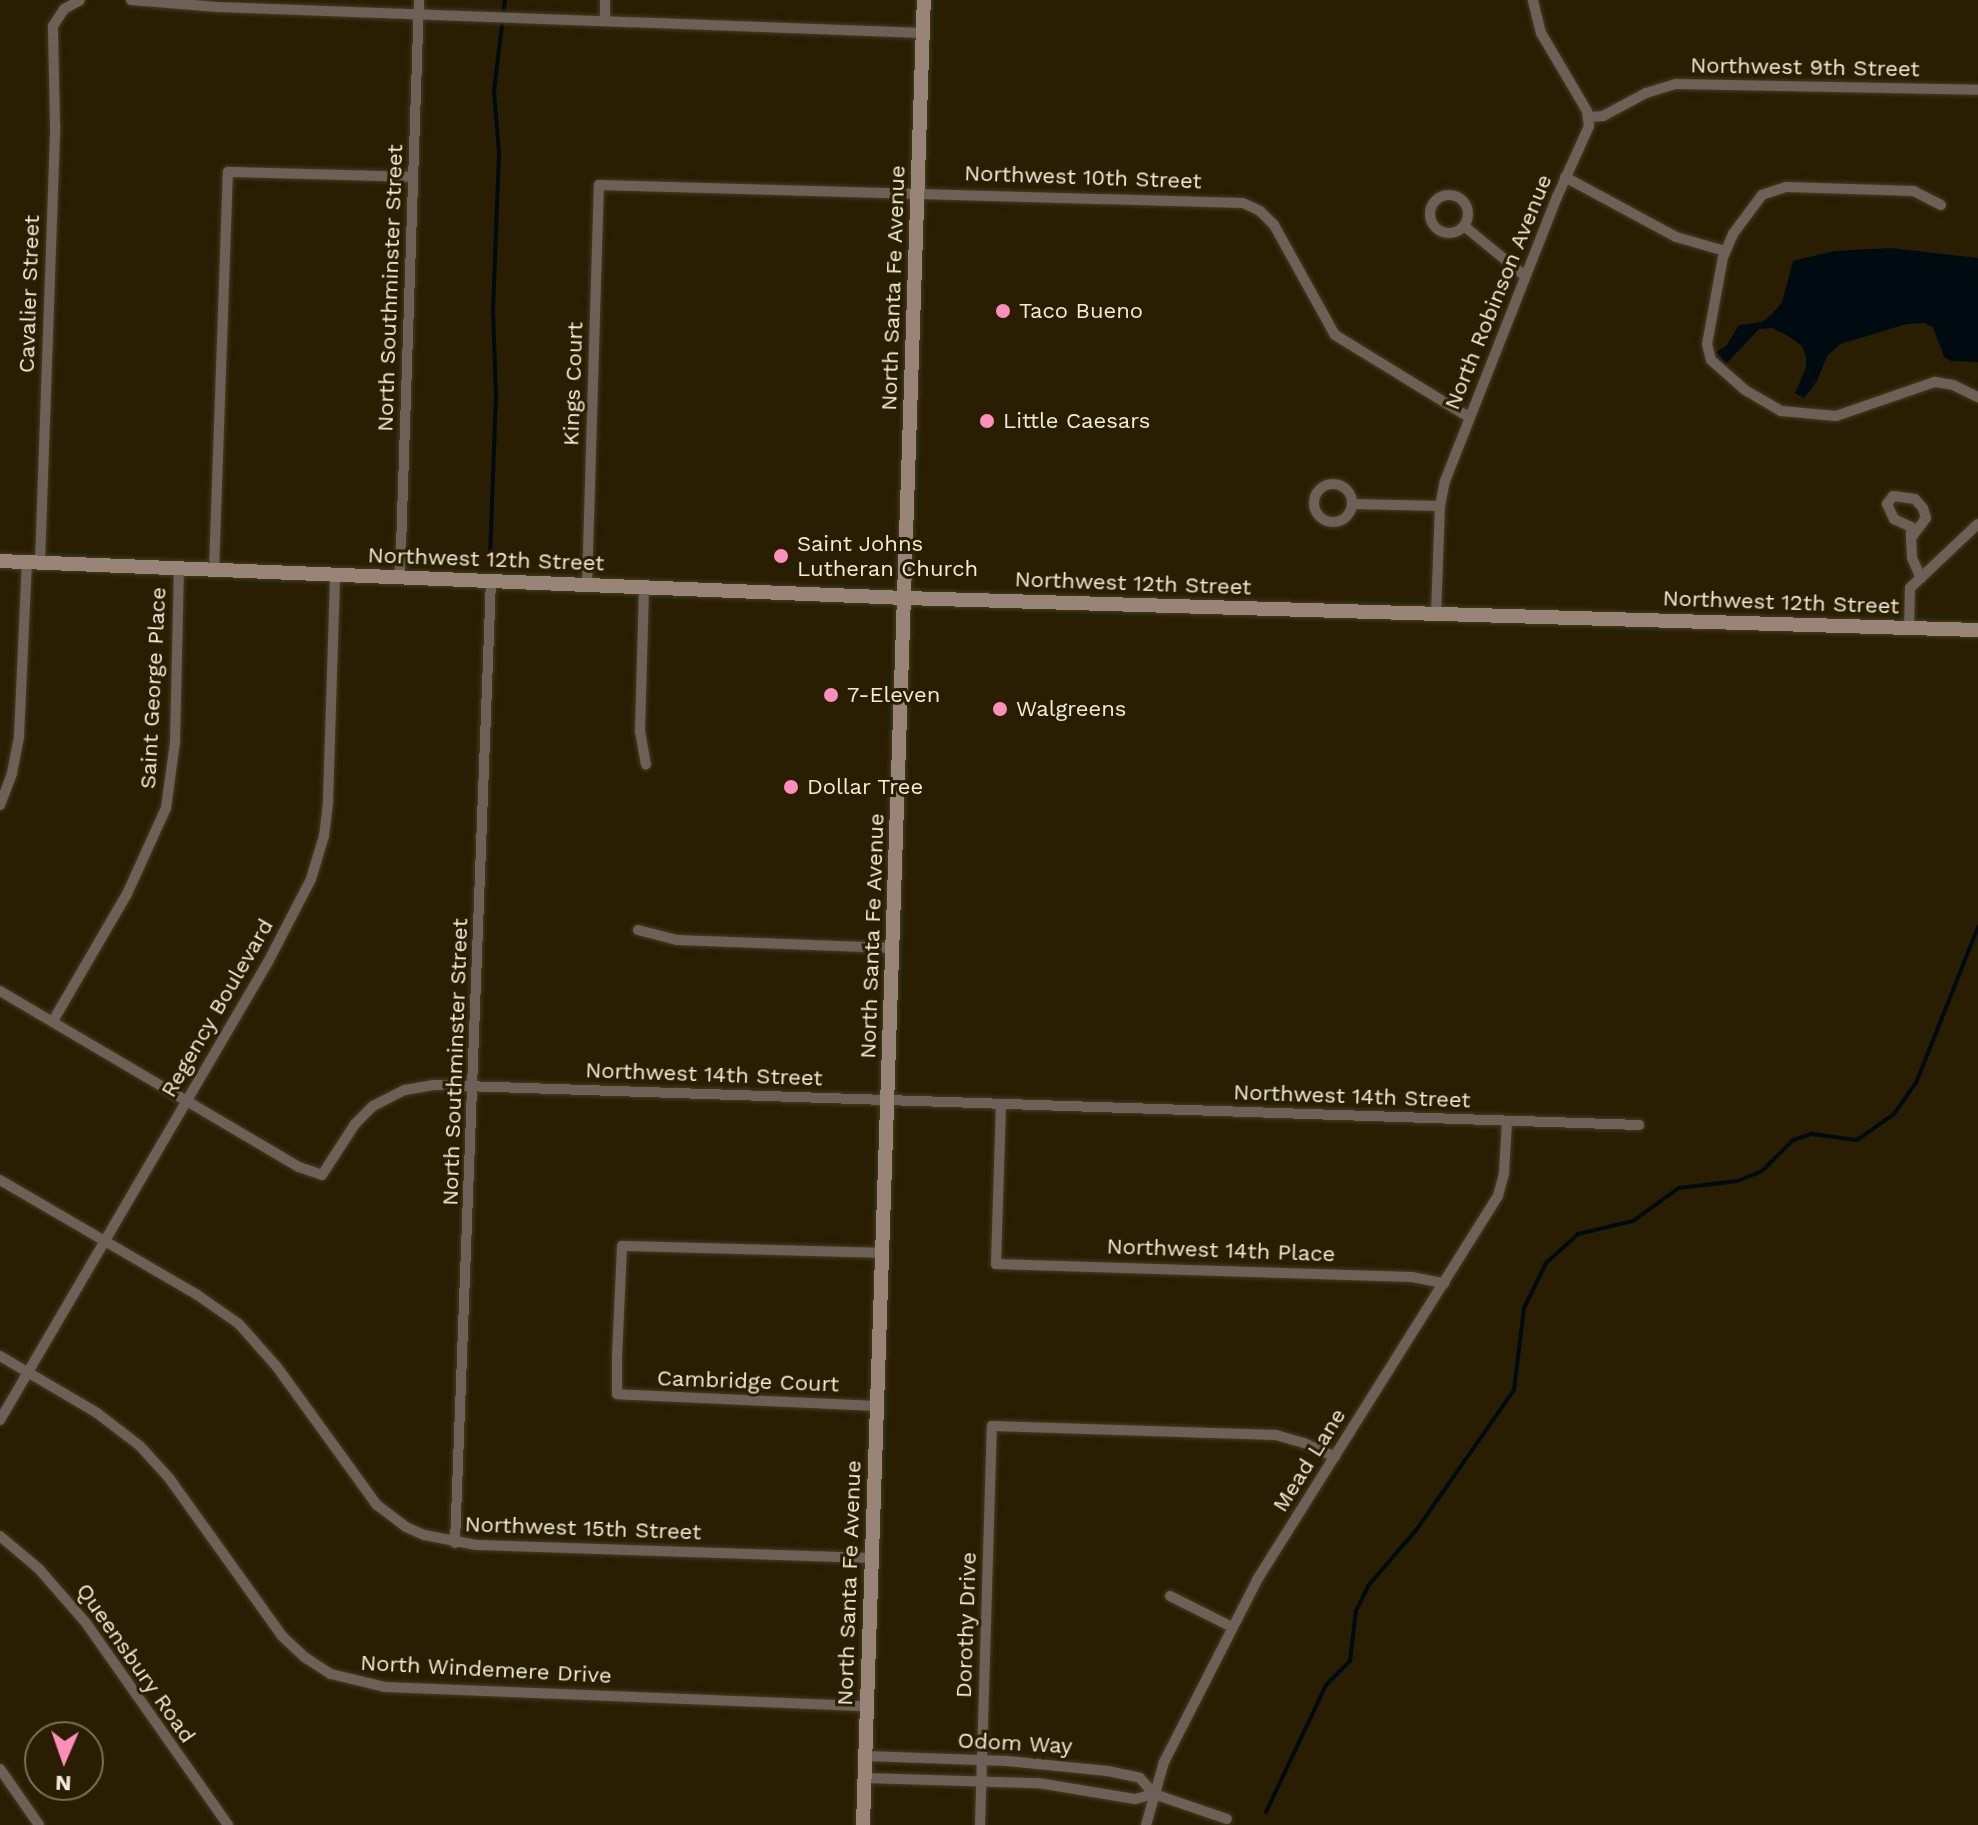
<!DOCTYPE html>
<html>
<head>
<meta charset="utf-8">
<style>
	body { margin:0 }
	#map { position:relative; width:1978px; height:1825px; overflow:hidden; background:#291e01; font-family:"Work Sans",sans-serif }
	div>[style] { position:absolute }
	.water>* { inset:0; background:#000b11 }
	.stream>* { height:4px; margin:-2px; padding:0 2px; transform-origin:2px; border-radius:2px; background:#000b11 }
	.roads { filter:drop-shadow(0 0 2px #453b20) drop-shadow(0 0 2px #453b20) }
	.minor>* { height:10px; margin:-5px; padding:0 5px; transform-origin:5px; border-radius:5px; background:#6d6057 }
	.minor>.ring { margin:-5px; padding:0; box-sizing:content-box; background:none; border:10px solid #6d6057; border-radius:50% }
	.secondary>* { height:14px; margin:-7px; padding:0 7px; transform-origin:7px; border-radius:7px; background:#998577 }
	.dots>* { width:22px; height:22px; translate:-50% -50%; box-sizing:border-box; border:4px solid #291e01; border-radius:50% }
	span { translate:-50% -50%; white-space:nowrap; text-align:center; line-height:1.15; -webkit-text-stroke:6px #291e01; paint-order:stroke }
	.street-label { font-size:22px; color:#f3ecdb }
	.poi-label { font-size:22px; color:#f3ecdb }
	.left { translate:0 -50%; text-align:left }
	.north { position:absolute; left:24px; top:1721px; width:80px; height:80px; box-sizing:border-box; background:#291e01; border:2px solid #7a7058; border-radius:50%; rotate:182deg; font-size:22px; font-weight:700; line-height:32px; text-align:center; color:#f3ecdb }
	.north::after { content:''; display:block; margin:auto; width:28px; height:36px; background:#fe8ebb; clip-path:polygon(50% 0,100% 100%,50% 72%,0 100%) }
</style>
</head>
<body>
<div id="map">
	<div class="water">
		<div style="clip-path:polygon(1890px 248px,1978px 258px,1978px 362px,1951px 361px,1944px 357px,1933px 327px,1924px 323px,1907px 324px,1840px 344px,1827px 356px,1817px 381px,1804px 398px,1795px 393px,1806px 368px,1806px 357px,1802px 346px,1788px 336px,1772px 328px,1759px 329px,1726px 364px,1716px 352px,1726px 346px,1739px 325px,1762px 322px,1772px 314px,1782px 302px,1793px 261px,1834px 251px)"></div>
	</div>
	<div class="stream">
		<div style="left:490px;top:558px;width:161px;rotate:-87.9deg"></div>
		<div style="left:496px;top:397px;width:86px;rotate:-92deg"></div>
		<div style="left:493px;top:311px;width:159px;rotate:-87.8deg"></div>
		<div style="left:499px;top:152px;width:61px;rotate:-94.7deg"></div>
		<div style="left:494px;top:91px;width:92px;rotate:-83.1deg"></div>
		<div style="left:1266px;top:1812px;width:140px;rotate:-64.7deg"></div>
		<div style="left:1326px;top:1685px;width:34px;rotate:-45deg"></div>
		<div style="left:1350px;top:1661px;width:50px;rotate:-83.2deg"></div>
		<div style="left:1356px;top:1611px;width:28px;rotate:-64deg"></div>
		<div style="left:1368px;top:1586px;width:75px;rotate:-49.3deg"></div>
		<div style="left:1417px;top:1529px;width:169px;rotate:-55.1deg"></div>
		<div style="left:1514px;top:1390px;width:83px;rotate:-83deg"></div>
		<div style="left:1524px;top:1308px;width:50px;rotate:-63.9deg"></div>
		<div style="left:1546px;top:1263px;width:43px;rotate:-42.2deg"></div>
		<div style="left:1578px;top:1234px;width:57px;rotate:-13.3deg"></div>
		<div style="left:1633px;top:1221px;width:57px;rotate:-35.7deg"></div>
		<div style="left:1679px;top:1188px;width:59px;rotate:-6.8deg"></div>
		<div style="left:1738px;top:1181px;width:26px;rotate:-23deg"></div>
		<div style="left:1762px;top:1171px;width:44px;rotate:-45deg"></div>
		<div style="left:1793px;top:1140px;width:20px;rotate:-18deg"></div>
		<div style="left:1812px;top:1134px;width:45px;rotate:7.6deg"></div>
		<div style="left:1857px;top:1140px;width:45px;rotate:-35.1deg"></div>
		<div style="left:1894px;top:1114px;width:38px;rotate:-55deg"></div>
		<div style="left:1916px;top:1083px;width:168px;rotate:-68.3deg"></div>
	</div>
	<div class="roads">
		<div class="minor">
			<div style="left:131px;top:0;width:87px;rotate:4.6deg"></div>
			<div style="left:218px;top:7px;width:705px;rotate:2.11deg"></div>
			<div style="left:605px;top:21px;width:21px;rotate:-90deg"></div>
			<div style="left:1590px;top:117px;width:13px;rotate:-4deg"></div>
			<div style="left:1603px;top:116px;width:49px;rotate:-28.1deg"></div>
			<div style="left:1646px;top:93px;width:31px;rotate:-17deg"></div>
			<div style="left:1676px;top:84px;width:302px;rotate:1.1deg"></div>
			<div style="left:1565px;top:177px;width:126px;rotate:28.4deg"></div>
			<div style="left:1676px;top:237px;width:51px;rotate:15.9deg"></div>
			<div class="ring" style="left:1430px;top:195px;width:28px;height:28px"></div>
			<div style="left:1941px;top:205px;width:30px;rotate:-153deg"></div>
			<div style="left:1914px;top:191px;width:128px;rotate:-178.2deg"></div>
			<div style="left:1786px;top:187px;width:25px;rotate:162deg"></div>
			<div style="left:1762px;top:195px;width:49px;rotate:126.6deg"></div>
			<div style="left:1733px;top:234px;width:25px;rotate:113deg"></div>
			<div style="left:1723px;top:257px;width:88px;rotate:100.4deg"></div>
			<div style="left:1707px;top:344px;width:16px;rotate:76deg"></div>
			<div style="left:1711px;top:360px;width:45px;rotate:41.4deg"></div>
			<div style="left:1745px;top:390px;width:42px;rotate:30.3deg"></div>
			<div style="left:1781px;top:411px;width:55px;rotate:5.2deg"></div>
			<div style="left:1836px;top:416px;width:105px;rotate:-19deg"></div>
			<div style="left:1935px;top:382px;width:18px;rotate:9deg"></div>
			<div style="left:1953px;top:385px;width:28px;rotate:26deg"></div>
			<div style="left:1464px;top:226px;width:79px;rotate:39.3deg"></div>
			<div class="ring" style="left:1314px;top:484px;width:28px;height:28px"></div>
			<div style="left:1352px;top:504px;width:88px;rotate:1.3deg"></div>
			<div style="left:1911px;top:538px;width:25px;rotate:-53deg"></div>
			<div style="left:1926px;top:518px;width:10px;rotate:-107deg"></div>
			<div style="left:1923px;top:508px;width:12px;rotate:-132deg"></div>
			<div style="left:1915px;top:499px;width:22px;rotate:-172deg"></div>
			<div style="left:1893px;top:496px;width:10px;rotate:127deg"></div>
			<div style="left:1887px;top:504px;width:17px;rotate:65deg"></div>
			<div style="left:1894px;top:519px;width:19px;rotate:25deg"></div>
			<div style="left:1911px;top:527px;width:11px;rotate:90deg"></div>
			<div style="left:1911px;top:538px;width:20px;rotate:87deg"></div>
			<div style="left:1912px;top:558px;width:22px;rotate:66deg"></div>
			<div style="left:40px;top:563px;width:438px;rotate:-88deg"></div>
			<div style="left:55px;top:125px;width:99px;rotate:-91.2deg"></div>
			<div style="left:53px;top:26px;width:20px;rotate:-57deg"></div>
			<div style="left:64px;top:9px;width:18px;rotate:-29deg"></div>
			<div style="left:214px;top:570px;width:398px;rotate:-88deg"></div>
			<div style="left:228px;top:172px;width:185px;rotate:1.5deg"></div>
			<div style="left:400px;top:578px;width:578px;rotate:-88.12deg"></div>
			<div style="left:587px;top:585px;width:400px;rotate:-88.3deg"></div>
			<div style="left:599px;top:185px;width:644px;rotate:1.6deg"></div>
			<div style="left:1243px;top:203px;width:19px;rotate:25deg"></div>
			<div style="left:1260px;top:211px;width:20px;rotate:45deg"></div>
			<div style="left:1274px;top:225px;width:126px;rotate:61deg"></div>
			<div style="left:1335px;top:335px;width:157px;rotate:31.5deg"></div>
			<div style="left:644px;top:588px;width:143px;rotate:91.6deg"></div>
			<div style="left:640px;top:731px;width:34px;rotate:80deg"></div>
			<div style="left:1436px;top:614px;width:108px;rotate:-87.9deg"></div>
			<div style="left:1440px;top:506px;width:25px;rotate:-79deg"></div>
			<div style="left:1445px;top:481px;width:305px;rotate:-68.5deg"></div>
			<div style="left:1557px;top:197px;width:78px;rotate:-65.7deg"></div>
			<div style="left:1589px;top:126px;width:15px;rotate:-98deg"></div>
			<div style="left:1587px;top:111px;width:91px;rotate:-120.5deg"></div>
			<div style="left:1541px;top:33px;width:34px;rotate:-104deg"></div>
			<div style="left:1909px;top:628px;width:40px;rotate:-88.6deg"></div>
			<div style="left:1910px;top:588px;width:93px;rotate:-43.3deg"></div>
			<div style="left:0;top:805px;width:34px;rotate:-69deg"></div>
			<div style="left:12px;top:773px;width:38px;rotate:-79deg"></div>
			<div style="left:19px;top:736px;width:174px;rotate:-87.4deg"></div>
			<div style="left:638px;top:930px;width:40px;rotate:14.4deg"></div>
			<div style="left:677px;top:940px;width:216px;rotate:2.1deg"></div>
			<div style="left:0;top:991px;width:347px;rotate:30.5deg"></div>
			<div style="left:299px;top:1167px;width:24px;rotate:19deg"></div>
			<div style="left:322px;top:1175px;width:61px;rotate:-57.1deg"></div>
			<div style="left:355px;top:1124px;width:25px;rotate:-45deg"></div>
			<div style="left:373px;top:1106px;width:36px;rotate:-27deg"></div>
			<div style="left:405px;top:1090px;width:29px;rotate:-10deg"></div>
			<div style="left:434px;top:1085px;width:1206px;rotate:1.9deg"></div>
			<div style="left:53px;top:1021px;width:147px;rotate:-59.8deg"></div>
			<div style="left:127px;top:894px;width:94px;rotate:-65.6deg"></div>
			<div style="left:166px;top:808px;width:67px;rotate:-82.2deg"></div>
			<div style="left:175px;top:742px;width:174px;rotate:-88.7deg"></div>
			<div style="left:1001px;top:1104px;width:160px;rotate:91.8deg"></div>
			<div style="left:996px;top:1264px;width:416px;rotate:1.8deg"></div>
			<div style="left:1412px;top:1277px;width:33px;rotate:11deg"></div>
			<div style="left:0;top:1180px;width:227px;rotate:30.2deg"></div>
			<div style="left:196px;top:1294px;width:52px;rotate:34.9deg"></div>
			<div style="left:239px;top:1324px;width:57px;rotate:48.5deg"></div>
			<div style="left:277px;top:1367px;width:170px;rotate:54.1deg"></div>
			<div style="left:377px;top:1505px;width:36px;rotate:37deg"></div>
			<div style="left:406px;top:1527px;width:20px;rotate:24deg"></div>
			<div style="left:424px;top:1535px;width:53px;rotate:10.9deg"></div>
			<div style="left:476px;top:1545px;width:396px;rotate:1.9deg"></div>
			<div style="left:0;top:1356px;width:113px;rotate:30.4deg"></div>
			<div style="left:97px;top:1413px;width:54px;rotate:37.5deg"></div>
			<div style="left:140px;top:1446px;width:43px;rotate:47.8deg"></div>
			<div style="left:169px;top:1478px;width:194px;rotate:54.4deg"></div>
			<div style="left:282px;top:1636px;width:33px;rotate:43deg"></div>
			<div style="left:306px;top:1658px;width:30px;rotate:33deg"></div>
			<div style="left:331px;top:1674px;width:56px;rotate:13.5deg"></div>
			<div style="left:385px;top:1687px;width:482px;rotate:2.3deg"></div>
			<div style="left:877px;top:1406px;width:260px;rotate:-177.4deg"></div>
			<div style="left:617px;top:1394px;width:37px;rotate:-90deg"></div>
			<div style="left:617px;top:1357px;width:111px;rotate:-87.4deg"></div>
			<div style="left:622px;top:1246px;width:260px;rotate:1.5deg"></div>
			<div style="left:0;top:1420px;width:531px;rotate:-59.67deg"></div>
			<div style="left:268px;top:962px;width:93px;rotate:-62.6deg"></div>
			<div style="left:311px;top:879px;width:45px;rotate:-73.2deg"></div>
			<div style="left:324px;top:836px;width:35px;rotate:-83deg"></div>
			<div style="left:328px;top:801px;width:227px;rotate:-88.2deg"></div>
			<div style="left:0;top:1536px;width:51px;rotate:40.2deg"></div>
			<div style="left:39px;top:1569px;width:72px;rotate:49deg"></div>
			<div style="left:86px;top:1623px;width:247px;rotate:54.9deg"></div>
			<div style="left:455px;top:1543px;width:963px;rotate:-87.86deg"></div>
			<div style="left:1170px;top:1596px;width:69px;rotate:26.6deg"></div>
			<div style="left:866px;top:1756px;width:141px;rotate:2deg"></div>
			<div style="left:1007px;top:1761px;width:101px;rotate:5.7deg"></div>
			<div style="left:1108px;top:1771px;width:33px;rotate:12deg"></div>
			<div style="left:1140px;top:1778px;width:21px;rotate:49deg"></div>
			<div style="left:1154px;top:1794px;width:77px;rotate:18.9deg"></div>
			<div style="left:0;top:1769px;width:68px;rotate:55.1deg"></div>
			<div style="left:865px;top:1778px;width:173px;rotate:1.7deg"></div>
			<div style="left:1038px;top:1783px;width:98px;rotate:9.4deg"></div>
			<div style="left:1135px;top:1799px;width:20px;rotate:-15deg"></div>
			<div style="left:980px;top:1825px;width:399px;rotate:-88.3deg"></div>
			<div style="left:992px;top:1426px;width:284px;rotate:1.8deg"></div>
			<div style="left:1276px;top:1435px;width:29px;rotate:16deg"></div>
			<div style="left:1304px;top:1443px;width:34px;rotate:24deg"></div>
			<div style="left:1146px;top:1825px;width:66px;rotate:-74.1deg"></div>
			<div style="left:1164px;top:1762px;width:204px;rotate:-62.9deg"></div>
			<div style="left:1257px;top:1580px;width:453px;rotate:-57.9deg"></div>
			<div style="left:1498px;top:1196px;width:24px;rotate:-75deg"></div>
			<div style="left:1504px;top:1173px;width:52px;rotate:-86.7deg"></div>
		</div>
		<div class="secondary">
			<div style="left:0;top:561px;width:906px;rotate:2.34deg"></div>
			<div style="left:905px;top:598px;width:1073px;rotate:1.71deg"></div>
			<div style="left:863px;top:1825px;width:1826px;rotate:-88.09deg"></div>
		</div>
	</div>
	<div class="dots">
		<div style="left:1003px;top:311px;background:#fe8ebb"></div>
		<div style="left:987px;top:421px;background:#fe8ebb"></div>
		<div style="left:781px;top:556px;background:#fe8ebb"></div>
		<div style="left:831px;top:695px;background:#fe8ebb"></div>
		<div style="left:1000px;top:709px;background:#fe8ebb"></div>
		<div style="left:791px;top:787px;background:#fe8ebb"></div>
	</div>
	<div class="street-label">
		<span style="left:1805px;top:67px;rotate:1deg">Northwest 9th Street</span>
		<span style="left:1083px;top:177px;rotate:2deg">Northwest 10th Street</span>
		<span style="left:390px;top:288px;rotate:-88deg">North Southminster Street</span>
		<span style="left:893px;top:288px;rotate:-88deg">North Santa Fe Avenue</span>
		<span style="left:1498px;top:292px;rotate:-68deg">North Robinson Avenue</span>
		<span style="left:29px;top:294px;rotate:-88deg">Cavalier Street</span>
		<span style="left:573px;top:384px;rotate:-88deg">Kings Court</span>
		<span style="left:486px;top:559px;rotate:2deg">Northwest 12th Street</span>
		<span style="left:1133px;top:583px;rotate:2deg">Northwest 12th Street</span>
		<span style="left:1781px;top:602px;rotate:2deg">Northwest 12th Street</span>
		<span style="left:153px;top:688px;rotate:-87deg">Saint George Place</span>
		<span style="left:872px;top:936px;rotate:-88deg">North Santa Fe Avenue</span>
		<span style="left:217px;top:1008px;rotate:-60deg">Regency Boulevard</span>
		<span style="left:455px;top:1062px;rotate:-88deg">North Southminster Street</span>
		<span style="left:704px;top:1074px;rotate:2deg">Northwest 14th Street</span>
		<span style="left:1352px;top:1096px;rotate:2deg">Northwest 14th Street</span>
		<span style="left:1221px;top:1250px;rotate:2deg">Northwest 14th Place</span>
		<span style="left:748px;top:1381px;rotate:2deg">Cambridge Court</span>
		<span style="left:1309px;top:1460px;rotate:-58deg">Mead Lane</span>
		<span style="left:583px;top:1528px;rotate:2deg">Northwest 15th Street</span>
		<span style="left:849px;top:1583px;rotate:-88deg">North Santa Fe Avenue</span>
		<span style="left:966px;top:1625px;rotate:-88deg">Dorothy Drive</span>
		<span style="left:136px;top:1663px;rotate:55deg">Queensbury Road</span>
		<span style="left:486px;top:1669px;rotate:3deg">North Windemere Drive</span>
		<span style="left:1015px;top:1743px;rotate:3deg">Odom Way</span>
	</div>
	<div class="poi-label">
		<span class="left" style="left:1019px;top:311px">Taco Bueno</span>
		<span class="left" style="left:1003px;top:421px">Little Caesars</span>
		<span class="left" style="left:797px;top:556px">Saint Johns<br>Lutheran Church</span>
		<span class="left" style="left:847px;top:695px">7-Eleven</span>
		<span class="left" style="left:1016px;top:709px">Walgreens</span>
		<span class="left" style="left:807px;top:787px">Dollar Tree</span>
	</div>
	<div class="north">N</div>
</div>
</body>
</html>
